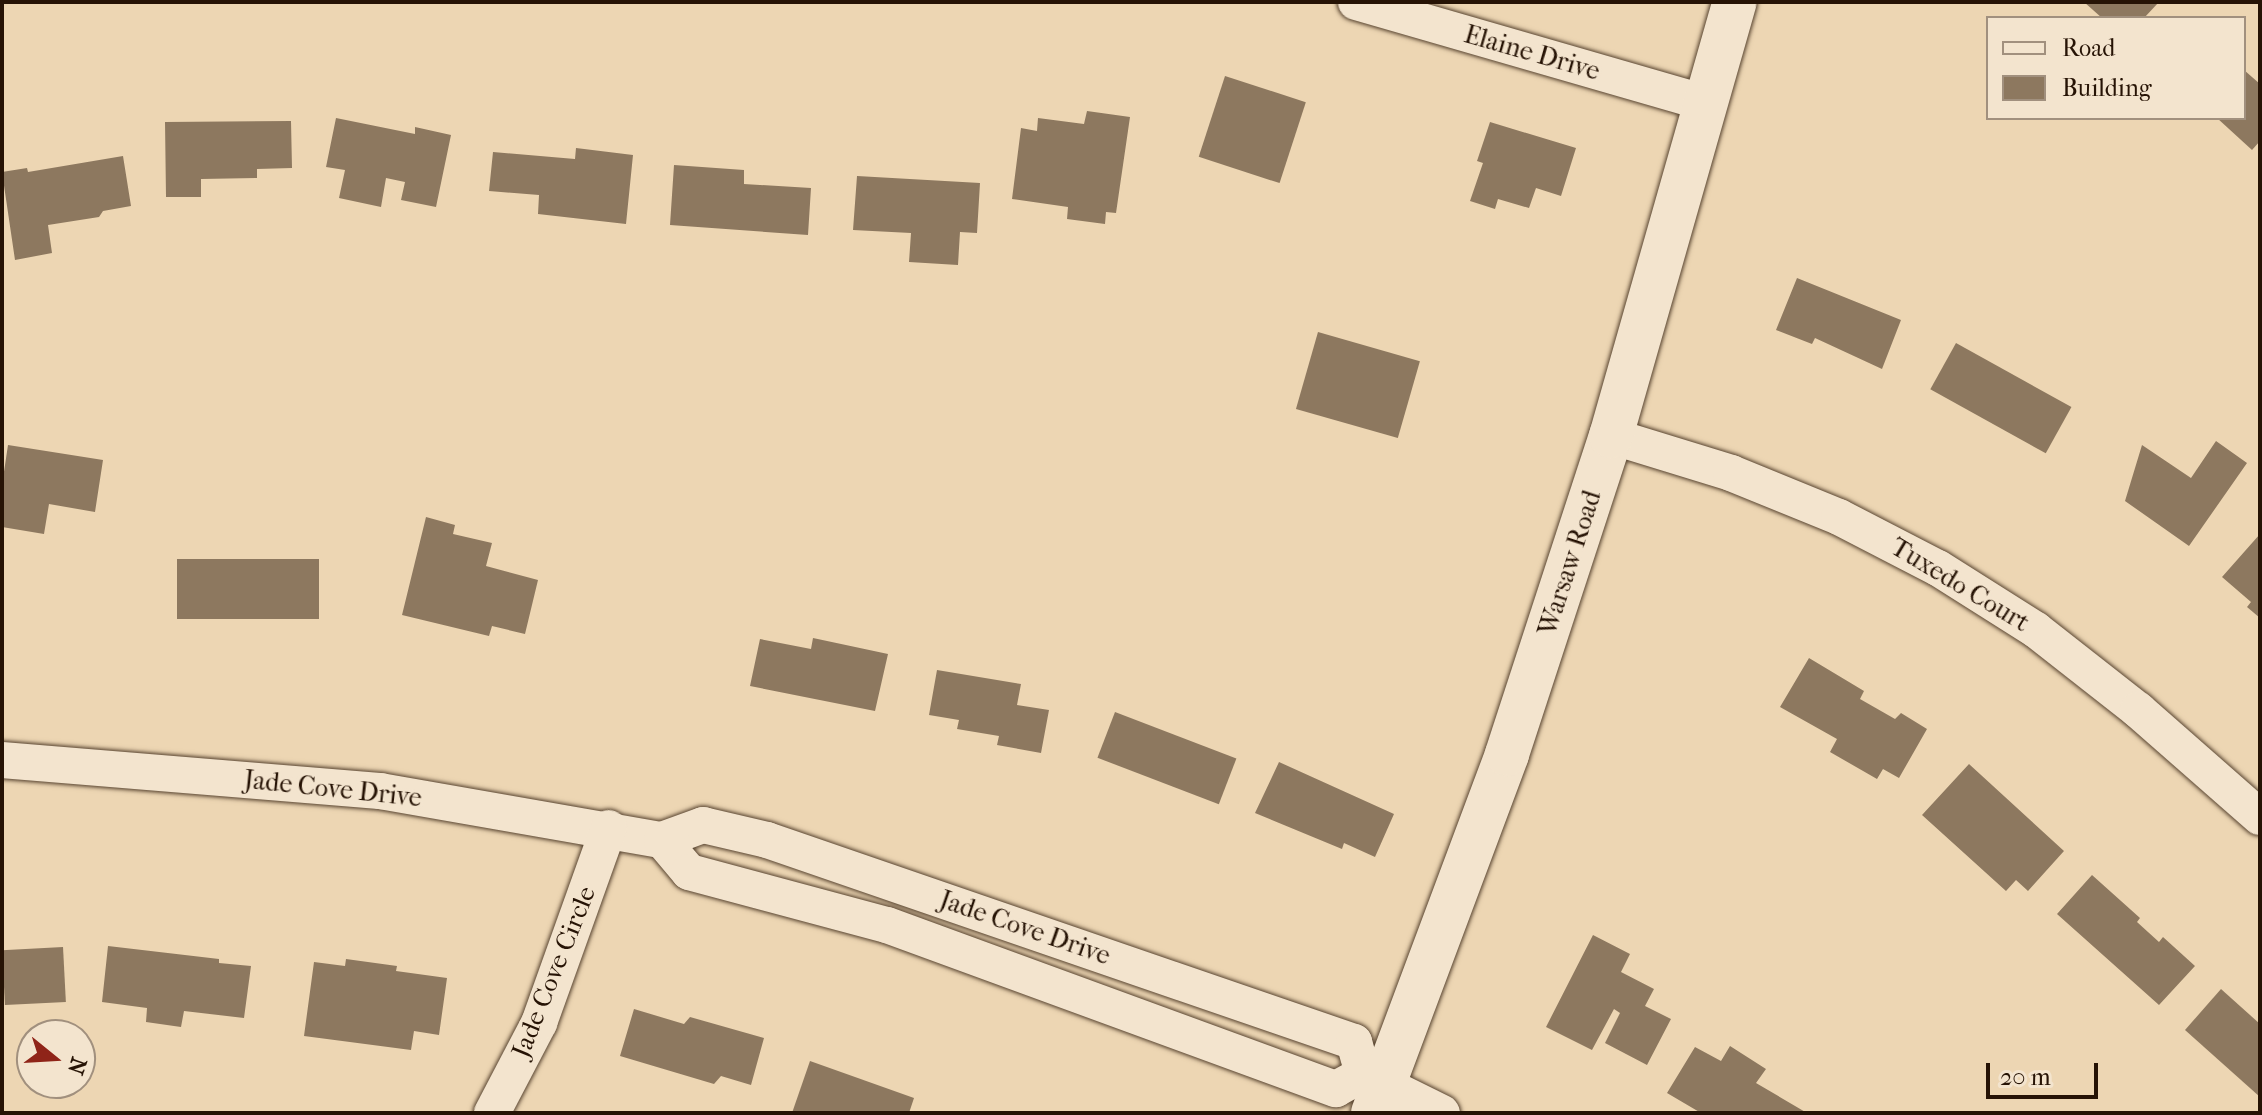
<!DOCTYPE html>
<html>
<head>
<meta charset="utf-8">
<style>
	body { margin:0 }
	#map { position:relative; width:2262px; height:1115px; overflow:hidden; background:#edd6b3; font-family:"IM FELL French Canon",serif }
	div>[style] { position:absolute }
	.building>* { inset:0; background:#8d785f; transform-origin:0 0 }
	.roads { filter:drop-shadow(0 0 2px #584430) drop-shadow(0 0 2px #584430) }
	.minor>* { height:36px; margin:-18px; padding:0 18px; transform-origin:18px; border-radius:18px; background:#f3e4ce }
	.tertiary>* { height:44px; margin:-22px; padding:0 22px; transform-origin:22px; border-radius:22px; background:#f3e4ce }
	span { translate:-50% -50%; white-space:nowrap; text-align:center; line-height:1.15; -webkit-text-stroke:6px #f3e4ce; paint-order:stroke }
	.street-label { font-size:26px; color:#261305 }
	.frame { position:absolute; inset:0; border:4px solid #261305; pointer-events:none }
	.legend { position:absolute; left:1986px; top:16px; width:260px; height:104px; box-sizing:border-box; background:#f3e4ce; border:2px solid #a1907e; margin:0; padding:10px 14px; list-style:none; font-size:24px; color:#261305 }
	.legend li { display:flex; align-items:center; gap:16px; height:40px }
	.legend b { width:40px; border:2px solid #a1907e }
	.north { position:absolute; left:16px; top:1019px; width:80px; height:80px; box-sizing:border-box; background:#f3e4ce; border:2px solid #a1907e; border-radius:50%; rotate:108deg; font-size:22px; font-weight:700; line-height:32px; text-align:center; color:#261305 }
	.north::after { content:''; display:block; margin:auto; width:28px; height:36px; background:#8f2418; clip-path:polygon(50% 0,100% 100%,50% 72%,0 100%) }
	.scale { position:absolute; left:1986px; top:1063px; width:112px; height:36px; box-sizing:border-box; border:4px solid #261305; border-top:0; padding-left:10px; font-size:24px; line-height:28px; white-space:nowrap; color:#261305; -webkit-text-stroke:6px #f3e4ce; paint-order:stroke }
</style>
</head>
<body>
<div id="map">
	<div class="building">
		<div style="clip-path:polygon(2084px 2px,2159px 2px,2144px 18px,2102px 18px)"></div>
		<div style="clip-path:polygon(2244px 70px,2260px 84px,2260px 141px,2252px 150px,2217px 118px,2244px 118px)"></div>
		<div style="left:1225px;top:76px;width:85px;height:85px;rotate:18deg"></div>
		<div style="clip-path:polygon(1087px 111px,1130px 117px,1116px 213px,1106px 212px,1105px 224px,1067px 219px,1068px 207px,1012px 199px,1021px 128px,1037px 131px,1038px 118px,1084px 124px)"></div>
		<div style="clip-path:polygon(336px 118px,415px 134px,415px 127px,451px 135px,436px 207px,401px 200px,405px 182px,386px 178px,381px 207px,339px 198px,345px 170px,326px 167px)"></div>
		<div style="clip-path:polygon(291px 121px,292px 168px,257px 169px,257px 178px,201px 179px,201px 197px,166px 197px,165px 122px)"></div>
		<div style="clip-path:polygon(1490px 122px,1576px 148px,1561px 196px,1536px 188px,1529px 208px,1498px 199px,1495px 209px,1470px 201px,1483px 163px,1477px 161px)"></div>
		<div style="clip-path:polygon(576px 148px,633px 155px,626px 224px,538px 214px,539px 195px,489px 191px,493px 152px,575px 159px)"></div>
		<div style="clip-path:polygon(123px 156px,131px 206px,103px 211px,99px 217px,48px 225px,52px 253px,15px 260px,2px 172px,27px 168px,28px 172px)"></div>
		<div style="clip-path:polygon(674px 165px,744px 170px,744px 184px,811px 188px,808px 235px,670px 225px)"></div>
		<div style="clip-path:polygon(857px 176px,980px 183px,977px 233px,960px 232px,958px 265px,909px 262px,911px 233px,853px 230px)"></div>
		<div style="clip-path:polygon(1797px 278px,1901px 320px,1882px 369px,1815px 338px,1812px 344px,1776px 330px)"></div>
		<div style="left:1318px;top:332px;width:106px;height:80px;rotate:16deg"></div>
		<div style="left:1956px;top:343px;width:132px;height:53px;rotate:29deg"></div>
		<div style="clip-path:polygon(2216px 441px,2247px 463px,2189px 546px,2125px 501px,2142px 445px,2191px 478px)"></div>
		<div style="clip-path:polygon(8px 445px,103px 460px,95px 512px,49px 504px,44px 534px,2px 527px,2px 485px)"></div>
		<div style="clip-path:polygon(426px 517px,455px 525px,453px 534px,492px 543px,486px 566px,538px 580px,525px 634px,492px 626px,489px 636px,402px 615px)"></div>
		<div style="clip-path:polygon(2260px 534px,2260px 618px,2247px 607px,2251px 602px,2222px 577px)"></div>
		<div style="left:177px;top:559px;width:142px;height:60px"></div>
		<div style="clip-path:polygon(813px 638px,888px 654px,875px 711px,750px 686px,760px 639px,811px 649px)"></div>
		<div style="clip-path:polygon(1809px 658px,1864px 691px,1860px 699px,1895px 719px,1901px 713px,1927px 729px,1899px 778px,1883px 769px,1877px 779px,1830px 752px,1837px 739px,1780px 707px)"></div>
		<div style="clip-path:polygon(937px 670px,1021px 684px,1017px 705px,1049px 710px,1041px 753px,997px 745px,999px 736px,957px 729px,959px 720px,929px 715px)"></div>
		<div style="left:1115px;top:712px;width:130px;height:49px;rotate:21deg"></div>
		<div style="clip-path:polygon(1279px 762px,1394px 814px,1375px 857px,1344px 843px,1342px 849px,1255px 813px)"></div>
		<div style="clip-path:polygon(1969px 764px,2064px 851px,2028px 891px,2016px 880px,2006px 891px,1922px 815px)"></div>
		<div style="clip-path:polygon(2092px 875px,2140px 918px,2137px 922px,2159px 942px,2163px 937px,2195px 966px,2159px 1005px,2057px 914px)"></div>
		<div style="clip-path:polygon(1593px 935px,1630px 954px,1621px 972px,1654px 989px,1645px 1006px,1671px 1019px,1647px 1065px,1605px 1043px,1620px 1013px,1614px 1009px,1592px 1050px,1546px 1027px)"></div>
		<div style="clip-path:polygon(108px 946px,219px 959px,219px 963px,251px 966px,244px 1018px,184px 1011px,181px 1027px,146px 1022px,147px 1008px,102px 1002px)"></div>
		<div style="left:63px;top:947px;width:55px;height:61px;rotate:87deg"></div>
		<div style="clip-path:polygon(346px 959px,397px 966px,396px 971px,447px 978px,439px 1035px,414px 1031px,411px 1050px,304px 1036px,314px 962px,345px 966px)"></div>
		<div style="clip-path:polygon(2221px 989px,2260px 1024px,2260px 1097px,2185px 1030px)"></div>
		<div style="clip-path:polygon(634px 1009px,684px 1024px,690px 1017px,764px 1038px,751px 1085px,721px 1076px,714px 1084px,620px 1056px)"></div>
		<div style="clip-path:polygon(1730px 1046px,1766px 1069px,1756px 1083px,1807px 1113px,1701px 1113px,1667px 1093px,1695px 1047px,1721px 1061px)"></div>
		<div style="clip-path:polygon(810px 1061px,914px 1098px,909px 1113px,792px 1113px)"></div>
	</div>
	<div class="roads">
		<div class="minor">
			<div style="left:1356px;top:2px;width:365px;rotate:16.1deg"></div>
			<div style="left:1611px;top:436px;width:126px;rotate:17.1deg"></div>
			<div style="left:1731px;top:473px;width:117px;rotate:22.2deg"></div>
			<div style="left:1839px;top:517px;width:111px;rotate:27.3deg"></div>
			<div style="left:1938px;top:568px;width:116px;rotate:32.3deg"></div>
			<div style="left:2036px;top:630px;width:130px;rotate:38.1deg"></div>
			<div style="left:2138px;top:710px;width:162px;rotate:41.3deg"></div>
			<div style="left:2px;top:760px;width:379px;rotate:4.7deg"></div>
			<div style="left:380px;top:791px;width:286px;rotate:9.9deg"></div>
			<div style="left:662px;top:840px;width:44px;rotate:-20.1deg"></div>
			<div style="left:703px;top:825px;width:66px;rotate:13.2deg"></div>
			<div style="left:767px;top:840px;width:621px;rotate:18.99deg"></div>
			<div style="left:1354px;top:1042px;width:33px;rotate:74deg"></div>
			<div style="left:662px;top:840px;width:42px;rotate:49.8deg"></div>
			<div style="left:689px;top:872px;width:205px;rotate:15deg"></div>
			<div style="left:887px;top:925px;width:478px;rotate:20.1deg"></div>
			<div style="left:1336px;top:1089px;width:31px;rotate:-29deg"></div>
			<div style="left:1363px;top:1074px;width:88px;rotate:26.3deg"></div>
			<div style="left:492px;top:1113px;width:102px;rotate:-62.4deg"></div>
			<div style="left:539px;top:1023px;width:207px;rotate:-70.3deg"></div>
		</div>
		<div class="tertiary">
			<div style="left:1373px;top:1113px;width:383px;rotate:-69.5deg"></div>
			<div style="left:1507px;top:754px;width:335px;rotate:-71.9deg"></div>
			<div style="left:1611px;top:436px;width:451px;rotate:-74.1deg"></div>
		</div>
	</div>
	<div class="street-label">
		<span style="left:1532px;top:53px;rotate:16deg">Elaine Drive</span>
		<span style="left:1570px;top:563px;rotate:-72deg">Warsaw Road</span>
		<span style="left:1960px;top:585px;rotate:31deg">Tuxedo Court</span>
		<span style="left:333px;top:789px;rotate:6deg">Jade Cove Drive</span>
		<span style="left:1025px;top:928px;rotate:19deg">Jade Cove Drive</span>
		<span style="left:554px;top:972px;rotate:-68deg">Jade Cove Circle</span>
	</div>
	<div class="frame"></div>
	<ul class="legend">
	<li><b style="height:10px;background:#f3e4ce"></b>Road</li>
	<li><b style="height:22px;background:#8d785f"></b>Building</li>
	</ul>
	<div class="north">N</div>
	<div class="scale">20 m</div>
</div>
</body>
</html>
